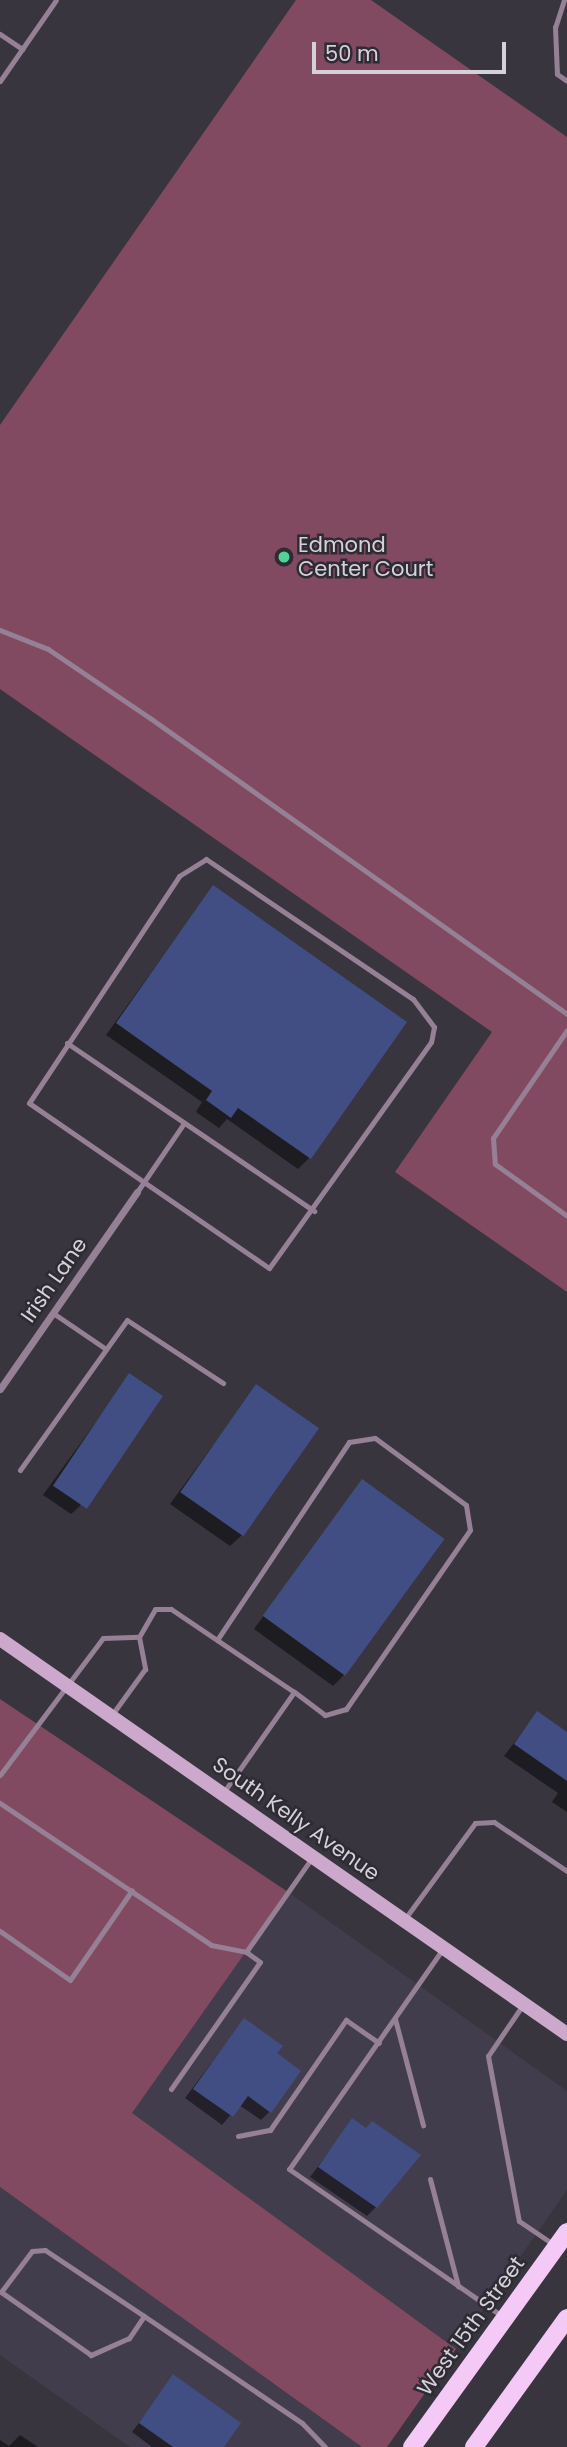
<!DOCTYPE html>
<html>
<head>
<meta charset="utf-8">
<style>
	body { margin:0 }
	#map { position:relative; width:567px; height:2447px; overflow:hidden; background:#38353e; font-family:Poppins,sans-serif }
	div>[style] { position:absolute }
	.built>* { inset:0; background:#423d4d }
	.green>* { inset:0; background:#824a61 }
	.shadow>* { inset:0; background:#0007 }
	.building>* { inset:0; background:#404e84; transform-origin:0 0 }
	.service>* { height:5px; margin:-2.5px; padding:0 2.5px; transform-origin:2.5px; border-radius:2.5px; background:#968096 }
	.minor>* { height:7px; margin:-3.5px; padding:0 3.5px; transform-origin:3.5px; border-radius:3.5px; background:#968096 }
	.secondary>* { height:14px; margin:-7px; padding:0 7px; transform-origin:7px; border-radius:7px; background:#cca9cc }
	.primary>* { height:18px; margin:-9px; padding:0 9px; transform-origin:9px; border-radius:9px; background:#f5c9f5 }
	.dots>* { width:19px; height:19px; translate:-50% -50%; box-sizing:border-box; border:4px solid #2e2b34; border-radius:50% }
	span { translate:-50% -50%; white-space:nowrap; text-align:center; line-height:1.15; -webkit-text-stroke:5px #2e2b34; paint-order:stroke }
	.poi-label { font-size:21px; color:#d4d2d8 }
	.left { translate:0 -50%; text-align:left }
	.street-label { font-size:21px; color:#d4d2d8 }
	.scale { position:absolute; left:312px; top:42px; width:194px; height:32px; box-sizing:border-box; border:4px solid #d4d2d8; border-top:0; padding-left:9px; font-size:21px; line-height:24px; white-space:nowrap; color:#d4d2d8; -webkit-text-stroke:5px #2e2b34; paint-order:stroke }
</style>
</head>
<body>
<div id="map">
	<div class="built">
		<div style="clip-path:polygon(288px 1892px,567px 2091px,567px 2190px,456px 2349px,131px 2113px)"></div>
		<div style="clip-path:polygon(0 2187px,362px 2447px,130px 2447px,0 2355px)"></div>
	</div>
	<div class="green">
		<div style="clip-path:polygon(296px 0,371px 0,567px 137px,567px 1292px,395px 1172px,492px 1032px,0 689px,0 425px)"></div>
		<div style="clip-path:polygon(0 1699px,288px 1892px,132px 2113px,456px 2349px,387px 2447px,362px 2447px,0 2187px)"></div>
	</div>
	<div class="shadow">
		<div style="clip-path:polygon(213px 887px,309px 1158px,298px 1169px,227px 1119px,219px 1128px,196px 1112px,202px 1102px,106px 1035px)"></div>
		<div style="clip-path:polygon(130px 1375px,80px 1506px,71px 1514px,43px 1495px)"></div>
		<div style="clip-path:polygon(256px 1387px,242px 1535px,230px 1546px,170px 1504px)"></div>
		<div style="clip-path:polygon(362px 1482px,344px 1675px,333px 1686px,254px 1629px)"></div>
		<div style="clip-path:polygon(537px 1713px,567px 1734px,567px 1812px,552px 1802px,558px 1793px,504px 1756px)"></div>
		<div style="clip-path:polygon(244px 2020px,274px 2053px,270px 2111px,261px 2120px,239px 2105px,222px 2125px,185px 2098px)"></div>
		<div style="clip-path:polygon(352px 2121px,376px 2207px,367px 2216px,310px 2177px)"></div>
		<div style="clip-path:polygon(174px 2377px,222px 2447px,152px 2447px,132px 2432px)"></div>
		<div style="clip-path:polygon(20px 2435px,38px 2447px,0 2447px,0 2440px,9px 2446px)"></div>
	</div>
	<div class="building">
		<div style="clip-path:polygon(213px 885px,407px 1022px,311px 1159px,238px 1108px,231px 1118px,206px 1100px,212px 1091px,116px 1023px)"></div>
		<div style="left:129px;top:1373px;width:41px;height:136px;rotate:34deg"></div>
		<div style="left:256px;top:1384px;width:77px;height:132px;rotate:35deg"></div>
		<div style="left:362px;top:1479px;width:102px;height:169px;rotate:36deg"></div>
		<div style="clip-path:polygon(537px 1711px,567px 1732px,567px 1781px,514px 1744px)"></div>
		<div style="clip-path:polygon(244px 2018px,283px 2046px,277px 2053px,301px 2071px,271px 2113px,248px 2096px,233px 2117px,193px 2089px)"></div>
		<div style="clip-path:polygon(352px 2118px,366px 2128px,372px 2121px,421px 2155px,377px 2208px,318px 2167px)"></div>
		<div style="clip-path:polygon(173px 2374px,241px 2423px,224px 2447px,173px 2447px,139px 2423px)"></div>
	</div>
	<div class="service">
		<div style="left:564px;top:0;width:28px;rotate:108deg"></div>
		<div style="left:555px;top:27px;width:47px;rotate:87.6deg"></div>
		<div style="left:557px;top:74px;width:12px;rotate:35deg"></div>
		<div style="left:0;top:34px;width:27px;rotate:34deg"></div>
		<div style="left:0;top:81px;width:98px;rotate:-55.3deg"></div>
		<div style="left:0;top:630px;width:52px;rotate:21.6deg"></div>
		<div style="left:48px;top:649px;width:123px;rotate:34.1deg"></div>
		<div style="left:150px;top:718px;width:511px;rotate:35.37deg"></div>
		<div style="left:206px;top:859px;width:250px;rotate:34.1deg"></div>
		<div style="left:413px;top:999px;width:35px;rotate:53deg"></div>
		<div style="left:434px;top:1027px;width:15px;rotate:101deg"></div>
		<div style="left:431px;top:1042px;width:278px;rotate:125.6deg"></div>
		<div style="left:269px;top:1268px;width:291px;rotate:-145.5deg"></div>
		<div style="left:29px;top:1103px;width:272px;rotate:-56.5deg"></div>
		<div style="left:179px;top:876px;width:32px;rotate:-32deg"></div>
		<div style="left:567px;top:1030px;width:131px;rotate:124.4deg"></div>
		<div style="left:493px;top:1138px;width:26px;rotate:86deg"></div>
		<div style="left:495px;top:1164px;width:89px;rotate:35.8deg"></div>
		<div style="left:67px;top:1043px;width:299px;rotate:34.2deg"></div>
		<div style="left:137px;top:1192px;width:83px;rotate:-55.7deg"></div>
		<div style="left:53px;top:1313px;width:64px;rotate:34.2deg"></div>
		<div style="left:20px;top:1470px;width:184px;rotate:-54.5deg"></div>
		<div style="left:127px;top:1320px;width:115px;rotate:33.3deg"></div>
		<div style="left:139px;top:1637px;width:32px;rotate:-60deg"></div>
		<div style="left:155px;top:1609px;width:16px"></div>
		<div style="left:171px;top:1609px;width:148px;rotate:34deg"></div>
		<div style="left:294px;top:1692px;width:123px;rotate:125.1deg"></div>
		<div style="left:217px;top:1640px;width:238px;rotate:-56.3deg"></div>
		<div style="left:349px;top:1442px;width:26px;rotate:-9deg"></div>
		<div style="left:375px;top:1438px;width:113px;rotate:36.4deg"></div>
		<div style="left:466px;top:1505px;width:25px;rotate:81deg"></div>
		<div style="left:470px;top:1530px;width:218px;rotate:124.7deg"></div>
		<div style="left:346px;top:1709px;width:22px;rotate:164deg"></div>
		<div style="left:325px;top:1715px;width:39px;rotate:-143deg"></div>
		<div style="left:0;top:1775px;width:171px;rotate:-53.1deg"></div>
		<div style="left:103px;top:1638px;width:36px;rotate:-2deg"></div>
		<div style="left:139px;top:1637px;width:33px;rotate:79deg"></div>
		<div style="left:145px;top:1669px;width:58px;rotate:125.9deg"></div>
		<div style="left:0;top:1803px;width:254px;rotate:33.9deg"></div>
		<div style="left:211px;top:1945px;width:36px;rotate:11deg"></div>
		<div style="left:404px;top:1920px;width:120px;rotate:-53.8deg"></div>
		<div style="left:475px;top:1823px;width:19px;rotate:-3deg"></div>
		<div style="left:494px;top:1822px;width:88px;rotate:33.9deg"></div>
		<div style="left:0;top:1931px;width:85px;rotate:35deg"></div>
		<div style="left:70px;top:1980px;width:109px;rotate:-55.4deg"></div>
		<div style="left:442px;top:1950px;width:267px;rotate:124.9deg"></div>
		<div style="left:289px;top:2169px;width:259px;rotate:34.6deg"></div>
		<div style="left:522px;top:2006px;width:60px;rotate:124.2deg"></div>
		<div style="left:488px;top:2056px;width:168px;rotate:79.4deg"></div>
		<div style="left:519px;top:2221px;width:41px;rotate:34.1deg"></div>
		<div style="left:395px;top:2019px;width:110px;rotate:75.2deg"></div>
		<div style="left:171px;top:2089px;width:155px;rotate:-55deg"></div>
		<div style="left:260px;top:1962px;width:17px;rotate:-144deg"></div>
		<div style="left:246px;top:1952px;width:113px;rotate:-55deg"></div>
		<div style="left:238px;top:2136px;width:33px;rotate:-11deg"></div>
		<div style="left:270px;top:2130px;width:134px;rotate:-55.4deg"></div>
		<div style="left:346px;top:2020px;width:40px;rotate:34.9deg"></div>
		<div style="left:430px;top:2179px;width:111px;rotate:75.3deg"></div>
		<div style="left:144px;top:2316px;width:27px;rotate:124deg"></div>
		<div style="left:129px;top:2338px;width:42px;rotate:155.9deg"></div>
		<div style="left:91px;top:2355px;width:110px;rotate:-145deg"></div>
		<div style="left:1px;top:2292px;width:51px;rotate:-52.9deg"></div>
		<div style="left:32px;top:2251px;width:13px;rotate:-4deg"></div>
		<div style="left:45px;top:2250px;width:119px;rotate:33.7deg"></div>
		<div style="left:144px;top:2316px;width:191px;rotate:34.1deg"></div>
		<div style="left:302px;top:2423px;width:33px;rotate:46deg"></div>
	</div>
	<div class="minor">
		<div style="left:0;top:1389px;width:240px;rotate:-55.2deg"></div>
	</div>
	<div class="secondary">
		<div style="left:0;top:1639px;width:691px;rotate:34.86deg"></div>
	</div>
	<div class="primary">
		<div style="left:412px;top:2447px;width:265px;rotate:-54.2deg"></div>
		<div style="left:474px;top:2447px;width:159px;rotate:-54.2deg"></div>
	</div>
	<div class="dots">
		<div style="left:284px;top:557px;background:#51d397"></div>
	</div>
	<div class="poi-label">
		<span class="left" style="left:298px;top:557px">Edmond<br>Center Court</span>
	</div>
	<div class="street-label">
		<span style="left:54px;top:1280px;rotate:-55deg">Irish Lane</span>
		<span style="left:296px;top:1819px;rotate:35deg">South Kelly Avenue</span>
		<span style="left:471px;top:2326px;rotate:-54deg">West 15th Street</span>
	</div>
	<div class="scale">50 m</div>
</div>
</body>
</html>
